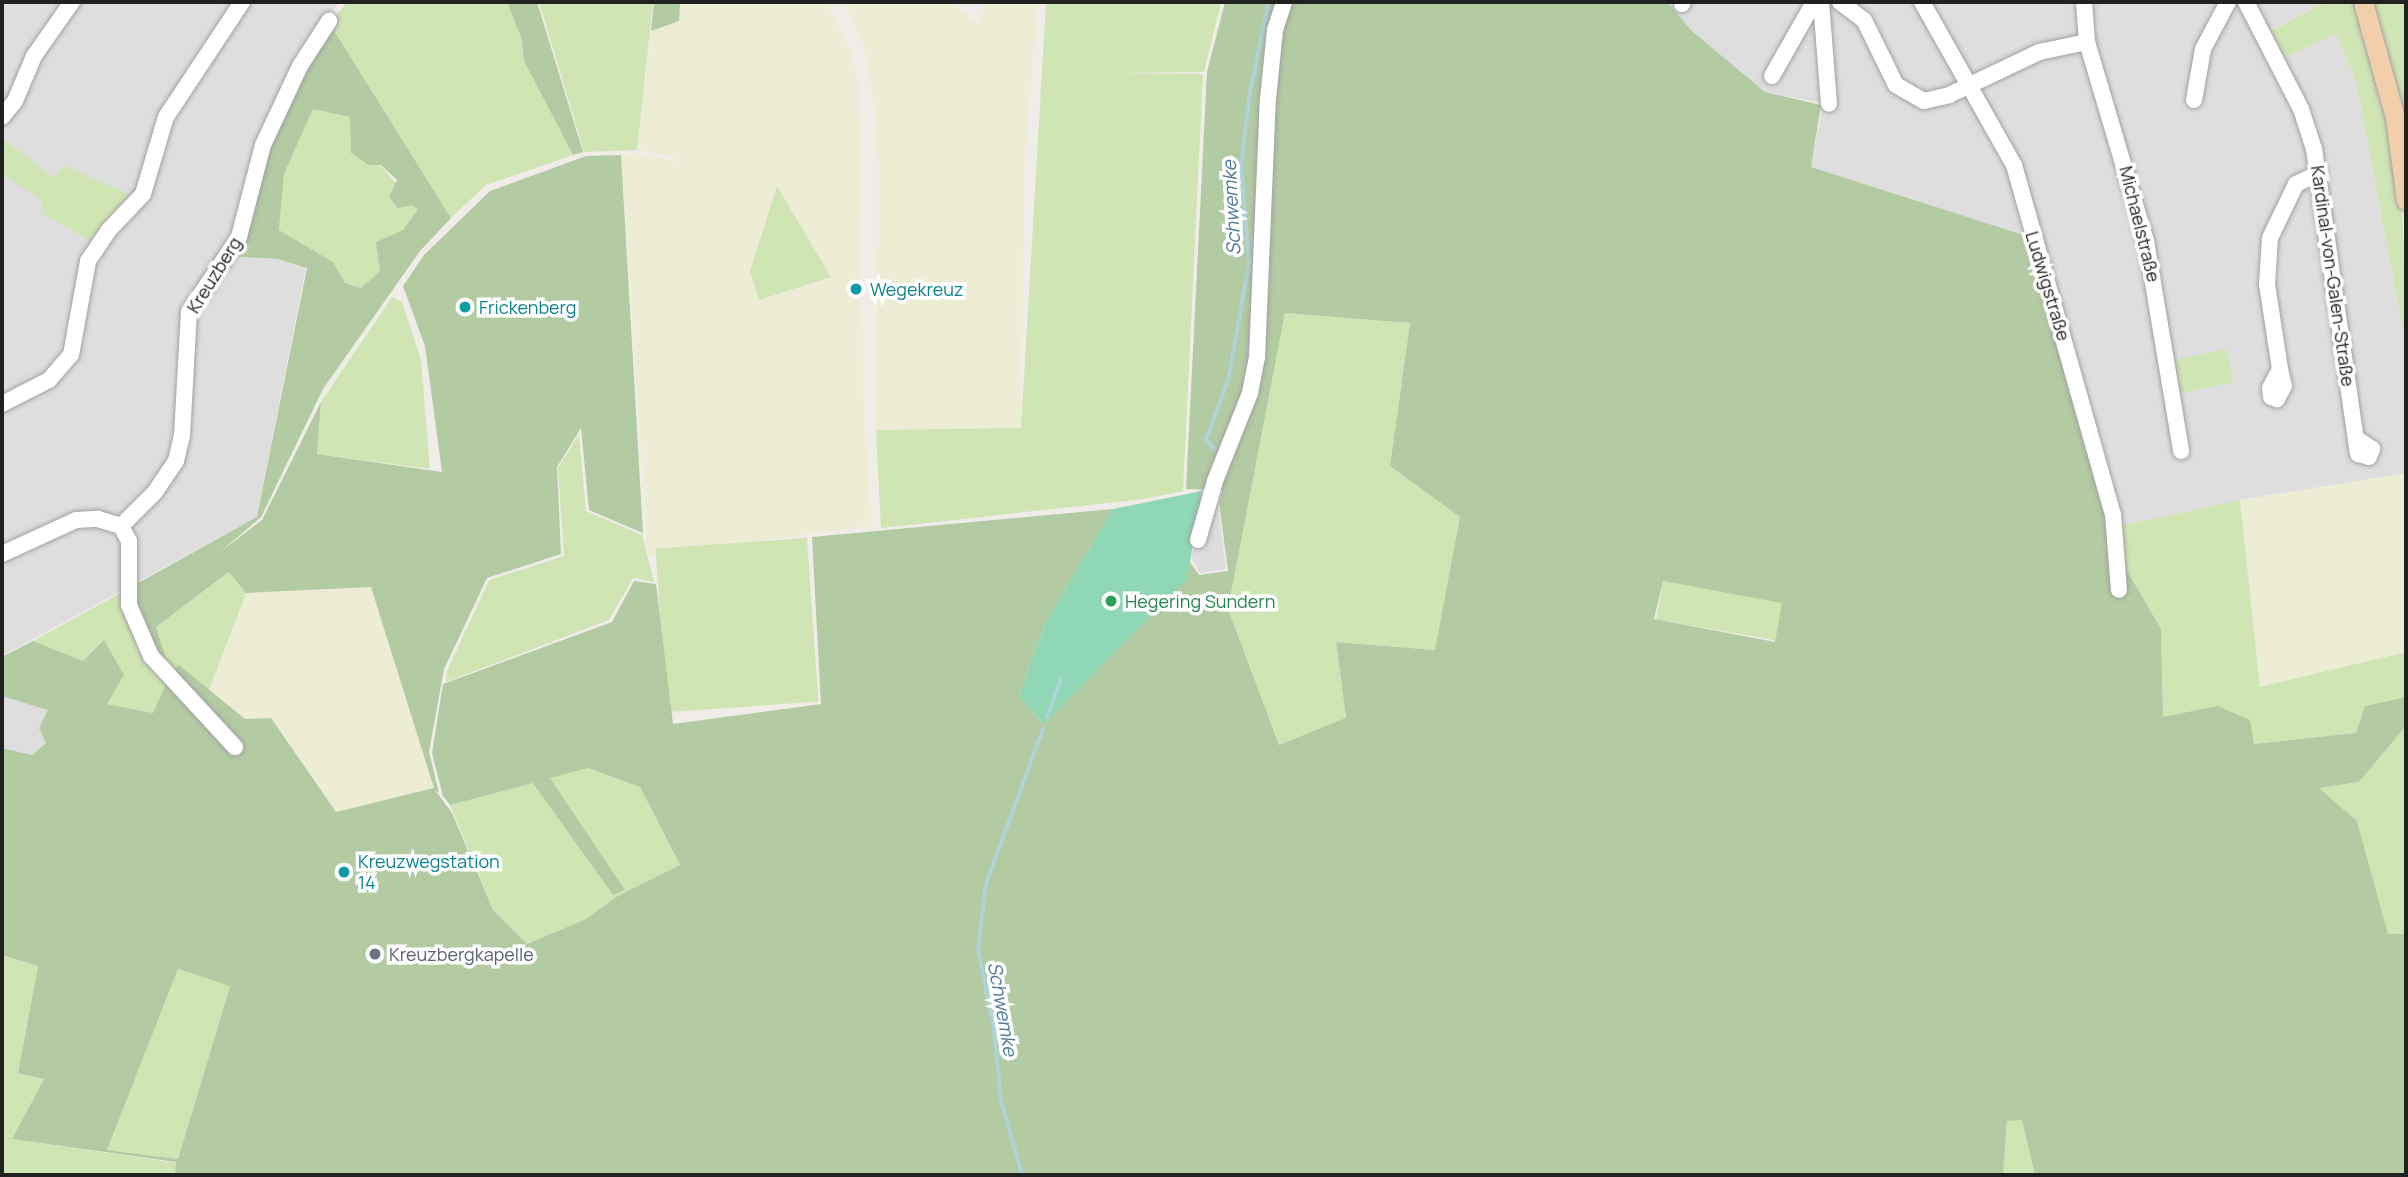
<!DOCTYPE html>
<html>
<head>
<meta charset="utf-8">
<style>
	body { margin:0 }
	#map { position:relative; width:2408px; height:1177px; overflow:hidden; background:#f0ede9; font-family:Manrope,sans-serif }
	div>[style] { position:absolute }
	.residential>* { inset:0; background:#dfdede }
	.farmland>* { inset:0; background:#ededd6 }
	.grass>* { inset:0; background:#d0e5b4; transform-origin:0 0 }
	.forest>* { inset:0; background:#b2cba2 }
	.pitch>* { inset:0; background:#8fd7b5 }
	.parking>* { inset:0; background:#ddd }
	.stream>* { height:3.5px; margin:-1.75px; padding:0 1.75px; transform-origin:1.75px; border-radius:1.75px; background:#aed3d9 }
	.roads { filter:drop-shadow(0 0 2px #a2a2a2) drop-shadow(0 0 2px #a2a2a2) }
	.minor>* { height:16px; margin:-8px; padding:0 8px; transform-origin:8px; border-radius:8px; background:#fff }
	.major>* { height:19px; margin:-9.5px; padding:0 9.5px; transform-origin:9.5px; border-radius:9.5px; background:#f3ceab }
	.dots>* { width:19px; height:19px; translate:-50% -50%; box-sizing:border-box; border:4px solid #fff; border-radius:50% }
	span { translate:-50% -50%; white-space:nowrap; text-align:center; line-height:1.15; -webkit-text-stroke:7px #fff; paint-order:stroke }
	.street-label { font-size:18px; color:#212121 }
	.culture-label { font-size:18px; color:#0d838f }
	.left { translate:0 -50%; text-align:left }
	.leisure-label { font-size:18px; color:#27864d }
	.worship-label { font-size:18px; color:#5b616d }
	.water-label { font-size:19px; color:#4f7a99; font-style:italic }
	.frame { position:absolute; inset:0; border:4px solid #212121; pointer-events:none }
</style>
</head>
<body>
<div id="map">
	<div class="residential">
		<div style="clip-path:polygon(2px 2px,339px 2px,326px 19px,231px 256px,278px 259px,306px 267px,257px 517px,2px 656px)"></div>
		<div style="clip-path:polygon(1667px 2px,2325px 2px,2268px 31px,2284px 58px,2336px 34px,2356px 81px,2406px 347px,2406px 473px,2241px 500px,2119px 526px,2033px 238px,1811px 167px,1823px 103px,1765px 92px,1693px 32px)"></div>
		<div style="clip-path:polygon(2px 696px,48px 709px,46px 743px,32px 755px,2px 748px)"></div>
	</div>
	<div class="farmland">
		<div style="clip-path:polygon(680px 2px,826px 2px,850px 51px,858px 83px,864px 421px,872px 526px,648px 556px,621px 155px,637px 153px,677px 162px,677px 158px,637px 150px,651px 31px,679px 21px)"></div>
		<div style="clip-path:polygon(843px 2px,949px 2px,978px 23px,986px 2px,1038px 2px,1025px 155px,1021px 428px,876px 430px,879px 169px,875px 110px,864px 46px)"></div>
		<div style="clip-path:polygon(2406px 473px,2406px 652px,2260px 688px,2240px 500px)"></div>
		<div style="clip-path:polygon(371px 587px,434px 788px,336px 812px,271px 718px,245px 719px,209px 690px,246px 593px)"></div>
	</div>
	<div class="grass">
		<div style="clip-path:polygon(347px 2px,507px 2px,521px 37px,524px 61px,573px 155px,486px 185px,451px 218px,330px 24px)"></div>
		<div style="clip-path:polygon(539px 2px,653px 2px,637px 150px,584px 152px)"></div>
		<div style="clip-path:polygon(1046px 2px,1221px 2px,1204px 72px,1118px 73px,1203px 74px,1183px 491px,1144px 499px,881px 528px,876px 430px,1021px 428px)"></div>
		<div style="clip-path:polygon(2325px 2px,2358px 2px,2373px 48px,2402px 193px,2406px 347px,2356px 81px,2336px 34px,2284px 58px,2268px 32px)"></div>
		<div style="clip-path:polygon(2373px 2px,2406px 2px,2406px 153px,2386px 49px)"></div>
		<div style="clip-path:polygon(313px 108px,350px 117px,380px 165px,418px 209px,403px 230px,388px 239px,380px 271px,361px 288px,345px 283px,333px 262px,279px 230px,284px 174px)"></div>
		<div style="clip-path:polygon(2px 138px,55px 178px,64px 165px,128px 194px,90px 241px,43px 214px,41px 200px,2px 174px)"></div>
		<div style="clip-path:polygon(777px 186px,831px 277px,759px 300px,750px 271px)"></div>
		<div style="clip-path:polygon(392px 297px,402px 302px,421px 360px,430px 469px,317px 454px,321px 402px)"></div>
		<div style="clip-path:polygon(1285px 313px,1410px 323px,1390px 466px,1460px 517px,1436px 650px,1336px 642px,1346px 719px,1279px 745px,1228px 609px)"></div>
		<div style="left:2226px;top:349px;width:34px;height:53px;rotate:78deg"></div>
		<div style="clip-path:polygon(579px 434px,586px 511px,642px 535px,654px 582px,633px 578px,609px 620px,446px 682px,447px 671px,489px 580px,564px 556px,558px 468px)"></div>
		<div style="clip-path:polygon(2240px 500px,2260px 687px,2406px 652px,2406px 697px,2365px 706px,2356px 733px,2253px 744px,2250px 720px,2163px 717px,2161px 629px,2122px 562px,2119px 526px)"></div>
		<div style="left:807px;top:538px;width:164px;height:152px;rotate:86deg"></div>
		<div style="clip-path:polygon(230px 572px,246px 593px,209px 690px,178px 666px,153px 713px,107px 704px,104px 640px,83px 661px,33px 641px,131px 587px,170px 671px,156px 627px)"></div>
		<div style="left:1663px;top:581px;width:122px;height:39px;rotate:10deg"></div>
		<div style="clip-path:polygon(2406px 726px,2406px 934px,2388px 934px,2357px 821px,2319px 788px,2359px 782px)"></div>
		<div style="clip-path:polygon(588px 768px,640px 787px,680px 866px,616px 897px,586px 919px,527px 944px,493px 910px,450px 805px,533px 782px,613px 895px,625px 890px,549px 777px)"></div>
		<div style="clip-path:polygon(2px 955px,38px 966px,18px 1073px,44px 1079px,12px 1139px,177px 1163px,175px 1175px,2px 1175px)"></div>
		<div style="clip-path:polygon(178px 969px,230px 985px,178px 1159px,107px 1150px)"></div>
		<div style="clip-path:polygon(2022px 1120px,2035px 1175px,2003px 1175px,2007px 1121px)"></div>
	</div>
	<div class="forest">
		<div style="clip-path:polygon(507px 2px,537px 2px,583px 152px,573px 155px,524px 61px,521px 37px)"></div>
		<div style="clip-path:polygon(654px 2px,680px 2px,679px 21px,651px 31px)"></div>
		<div style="clip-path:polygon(evenodd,1225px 2px,1667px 2px,1693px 32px,1765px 92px,1821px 105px,1811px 167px,2033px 238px,2122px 562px,2161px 629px,2163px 717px,2218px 706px,2250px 720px,2254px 744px,2356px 733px,2365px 706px,2406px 697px,2406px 726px,2359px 782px,2319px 788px,2357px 821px,2388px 934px,2406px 934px,2406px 1175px,2035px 1175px,2022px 1120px,2007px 1121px,2003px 1175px,175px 1175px,176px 1162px,12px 1139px,44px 1079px,18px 1073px,38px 966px,2px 955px,2px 748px,32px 755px,46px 743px,39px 728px,48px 710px,2px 696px,2px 657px,33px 641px,83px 661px,104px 640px,124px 675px,107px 704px,153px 713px,171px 674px,147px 643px,131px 587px,257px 517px,307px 268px,278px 259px,230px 256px,267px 138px,330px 24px,451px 218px,420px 251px,323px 389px,261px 517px,219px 553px,262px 520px,321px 402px,317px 454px,442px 472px,425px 346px,403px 286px,424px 255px,490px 191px,586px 156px,621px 155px,643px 533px,589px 510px,581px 428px,557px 467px,561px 554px,487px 578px,444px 669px,429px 752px,439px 793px,435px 790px,452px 813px,493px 910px,527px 944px,586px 919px,616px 897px,680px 865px,640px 787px,588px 768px,550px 778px,625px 890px,613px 895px,533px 783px,450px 805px,443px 796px,432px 753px,443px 684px,612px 622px,634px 581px,656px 584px,673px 724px,821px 704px,812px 537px,1113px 509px,1045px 623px,1019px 696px,1044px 724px,1186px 579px,1188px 559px,1199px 575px,1228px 571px,1219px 502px,1223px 490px,1186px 489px,1207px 72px,1225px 2px,313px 109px,350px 117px,351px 153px,369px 165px,381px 165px,397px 180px,389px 197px,398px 208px,412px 205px,418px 209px,403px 230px,376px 242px,380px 271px,361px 288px,345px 283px,333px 262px,279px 230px,284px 174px,313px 109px,1225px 2px,1285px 313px,1410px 323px,1390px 466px,1460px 517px,1435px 650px,1336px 642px,1346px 718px,1279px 745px,1228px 609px,1285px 313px,1225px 2px,229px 572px,246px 593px,371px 587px,434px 788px,336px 812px,271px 718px,245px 719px,179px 665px,171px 674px,156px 627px,229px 572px,1225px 2px,1663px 581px,1782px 603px,1775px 642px,1654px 619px,1663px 581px,1225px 2px,178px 969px,230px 986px,178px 1159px,107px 1150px,178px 969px)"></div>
	</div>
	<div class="pitch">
		<div style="clip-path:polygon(1202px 491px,1187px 579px,1044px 724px,1019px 696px,1045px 623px,1113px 509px)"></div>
	</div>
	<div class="parking">
		<div style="clip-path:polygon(1205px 493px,1217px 495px,1226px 569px,1200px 573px,1191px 557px)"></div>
	</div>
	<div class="stream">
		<div style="left:1214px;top:449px;width:12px;rotate:-132deg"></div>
		<div style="left:1206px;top:440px;width:63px;rotate:-69.6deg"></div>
		<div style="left:1228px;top:381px;width:119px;rotate:-79.8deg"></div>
		<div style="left:1249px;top:264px;width:97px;rotate:-94.7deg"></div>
		<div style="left:1241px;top:167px;width:76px;rotate:-83.2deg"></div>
		<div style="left:1250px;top:92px;width:92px;rotate:-78.1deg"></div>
		<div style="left:1047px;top:717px;width:40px;rotate:-69.8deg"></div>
		<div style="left:1022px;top:1175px;width:77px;rotate:-105.8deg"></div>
		<div style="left:1001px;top:1101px;width:73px;rotate:-95.5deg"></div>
		<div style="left:994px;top:1028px;width:80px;rotate:-101.6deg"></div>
		<div style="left:978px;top:950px;width:66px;rotate:-83.1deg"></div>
		<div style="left:986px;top:884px;width:165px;rotate:-69.8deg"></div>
	</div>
	<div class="roads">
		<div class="minor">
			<div style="left:1821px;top:2px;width:102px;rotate:85.5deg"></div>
			<div style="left:1840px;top:2px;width:30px;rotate:37deg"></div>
			<div style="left:1864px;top:20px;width:72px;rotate:63.8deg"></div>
			<div style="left:1896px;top:85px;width:32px;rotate:30deg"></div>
			<div style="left:1924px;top:101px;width:26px;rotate:-13deg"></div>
			<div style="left:1949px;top:95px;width:100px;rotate:-25.5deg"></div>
			<div style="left:2039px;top:52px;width:49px;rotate:-11.8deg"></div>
			<div style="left:1922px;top:2px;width:187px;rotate:60.6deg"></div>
			<div style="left:2014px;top:165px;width:363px;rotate:74.2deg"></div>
			<div style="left:2113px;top:514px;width:76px;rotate:85.5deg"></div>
			<div style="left:2084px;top:2px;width:40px;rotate:85.7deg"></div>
			<div style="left:2087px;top:42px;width:208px;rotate:73.5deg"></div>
			<div style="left:2146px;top:241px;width:213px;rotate:80.5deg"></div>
			<div style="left:2246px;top:2px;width:120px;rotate:62.8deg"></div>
			<div style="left:2301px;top:109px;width:42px;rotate:72deg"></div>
			<div style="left:2314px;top:149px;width:308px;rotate:81.8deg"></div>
			<div style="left:2358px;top:454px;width:11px;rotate:15deg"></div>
			<div style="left:2369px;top:457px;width:9px;rotate:-69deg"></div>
			<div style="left:2372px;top:449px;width:18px;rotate:-146deg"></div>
			<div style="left:1682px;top:4px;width:2px;rotate:-63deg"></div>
			<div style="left:1772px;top:76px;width:85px;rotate:-60.4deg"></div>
			<div style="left:2194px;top:100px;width:52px;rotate:-80deg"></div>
			<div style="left:2203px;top:49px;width:53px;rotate:-62deg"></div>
			<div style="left:2px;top:117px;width:21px;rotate:-51deg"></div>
			<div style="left:15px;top:101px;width:49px;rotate:-67.1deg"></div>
			<div style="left:34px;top:56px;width:66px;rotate:-54.9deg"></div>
			<div style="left:2280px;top:369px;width:17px;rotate:77deg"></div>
			<div style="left:2284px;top:386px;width:15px;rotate:118deg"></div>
			<div style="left:2277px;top:399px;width:6px;rotate:-162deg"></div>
			<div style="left:2271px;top:397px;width:9px;rotate:-96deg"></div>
			<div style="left:2270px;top:388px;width:21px;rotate:-62deg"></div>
			<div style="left:2280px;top:369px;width:86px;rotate:-98.7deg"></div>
			<div style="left:2267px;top:284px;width:46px;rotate:-86.3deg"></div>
			<div style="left:2270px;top:238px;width:60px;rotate:-64.3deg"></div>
			<div style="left:2296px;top:184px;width:26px;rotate:-25deg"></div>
			<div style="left:2px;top:404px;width:53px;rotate:-27.1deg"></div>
			<div style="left:49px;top:380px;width:33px;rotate:-49deg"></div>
			<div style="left:71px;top:355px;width:96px;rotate:-79.7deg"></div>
			<div style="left:88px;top:261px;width:36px;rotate:-56deg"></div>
			<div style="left:108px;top:231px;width:51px;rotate:-46.6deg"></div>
			<div style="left:143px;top:194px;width:80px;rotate:-73.4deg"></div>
			<div style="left:166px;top:117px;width:138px;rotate:-56.5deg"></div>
			<div style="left:121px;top:526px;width:48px;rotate:-45deg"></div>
			<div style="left:155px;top:492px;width:37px;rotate:-56deg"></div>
			<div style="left:176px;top:461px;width:26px;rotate:-77deg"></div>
			<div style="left:182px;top:436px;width:124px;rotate:-86.8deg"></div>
			<div style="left:189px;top:312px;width:90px;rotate:-56.3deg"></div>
			<div style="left:239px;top:237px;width:95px;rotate:-75.4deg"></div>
			<div style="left:263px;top:145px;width:87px;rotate:-64.9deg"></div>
			<div style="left:300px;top:66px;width:54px;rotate:-57.2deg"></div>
			<div style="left:1198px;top:540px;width:61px;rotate:-73.9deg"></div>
			<div style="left:1215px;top:481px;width:95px;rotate:-68.3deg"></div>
			<div style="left:1250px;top:393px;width:36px;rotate:-79deg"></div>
			<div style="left:1257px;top:358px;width:259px;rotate:-87.6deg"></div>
			<div style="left:1268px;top:99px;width:69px;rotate:-84.2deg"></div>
			<div style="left:1275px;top:30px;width:29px;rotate:-72deg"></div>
			<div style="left:2px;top:554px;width:81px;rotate:-24.7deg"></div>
			<div style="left:76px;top:520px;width:22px;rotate:-3deg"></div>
			<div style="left:98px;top:519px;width:24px;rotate:17deg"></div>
			<div style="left:121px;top:526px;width:17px;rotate:62deg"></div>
			<div style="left:129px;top:541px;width:64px;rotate:90deg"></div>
			<div style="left:129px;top:605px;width:56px;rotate:66.7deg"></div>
			<div style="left:151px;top:656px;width:124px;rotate:47.3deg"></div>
		</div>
		<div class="major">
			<div style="left:2363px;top:2px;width:119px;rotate:74.5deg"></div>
			<div style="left:2395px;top:117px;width:84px;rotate:82.5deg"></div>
		</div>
	</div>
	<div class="dots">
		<div style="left:856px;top:289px;background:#0f9aa8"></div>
		<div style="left:465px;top:307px;background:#0f9aa8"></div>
		<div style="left:1111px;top:601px;background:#2e9e5b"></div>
		<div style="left:344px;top:872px;background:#0f9aa8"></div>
		<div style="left:375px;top:954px;background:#6b7280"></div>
	</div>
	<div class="street-label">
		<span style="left:2140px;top:224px;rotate:76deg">Michaelstraße</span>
		<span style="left:214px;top:275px;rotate:-58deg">Kreuzberg</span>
		<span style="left:2333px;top:276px;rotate:82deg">Kardinal-von-Galen-Straße</span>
		<span style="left:2048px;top:286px;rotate:73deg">Ludwigstraße</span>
	</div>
	<div class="culture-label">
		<span class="left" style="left:870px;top:289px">Wegekreuz</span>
		<span class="left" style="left:479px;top:307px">Frickenberg</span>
		<span class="left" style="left:358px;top:872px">Kreuzwegstation<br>14</span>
	</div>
	<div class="leisure-label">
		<span class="left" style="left:1125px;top:601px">Hegering Sundern</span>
	</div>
	<div class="worship-label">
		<span class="left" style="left:389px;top:954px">Kreuzbergkapelle</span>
	</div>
	<div class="water-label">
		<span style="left:1232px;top:208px;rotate:-93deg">Schwemke</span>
		<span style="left:1002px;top:1009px;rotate:80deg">Schwemke</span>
	</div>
	<div class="frame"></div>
</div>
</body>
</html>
